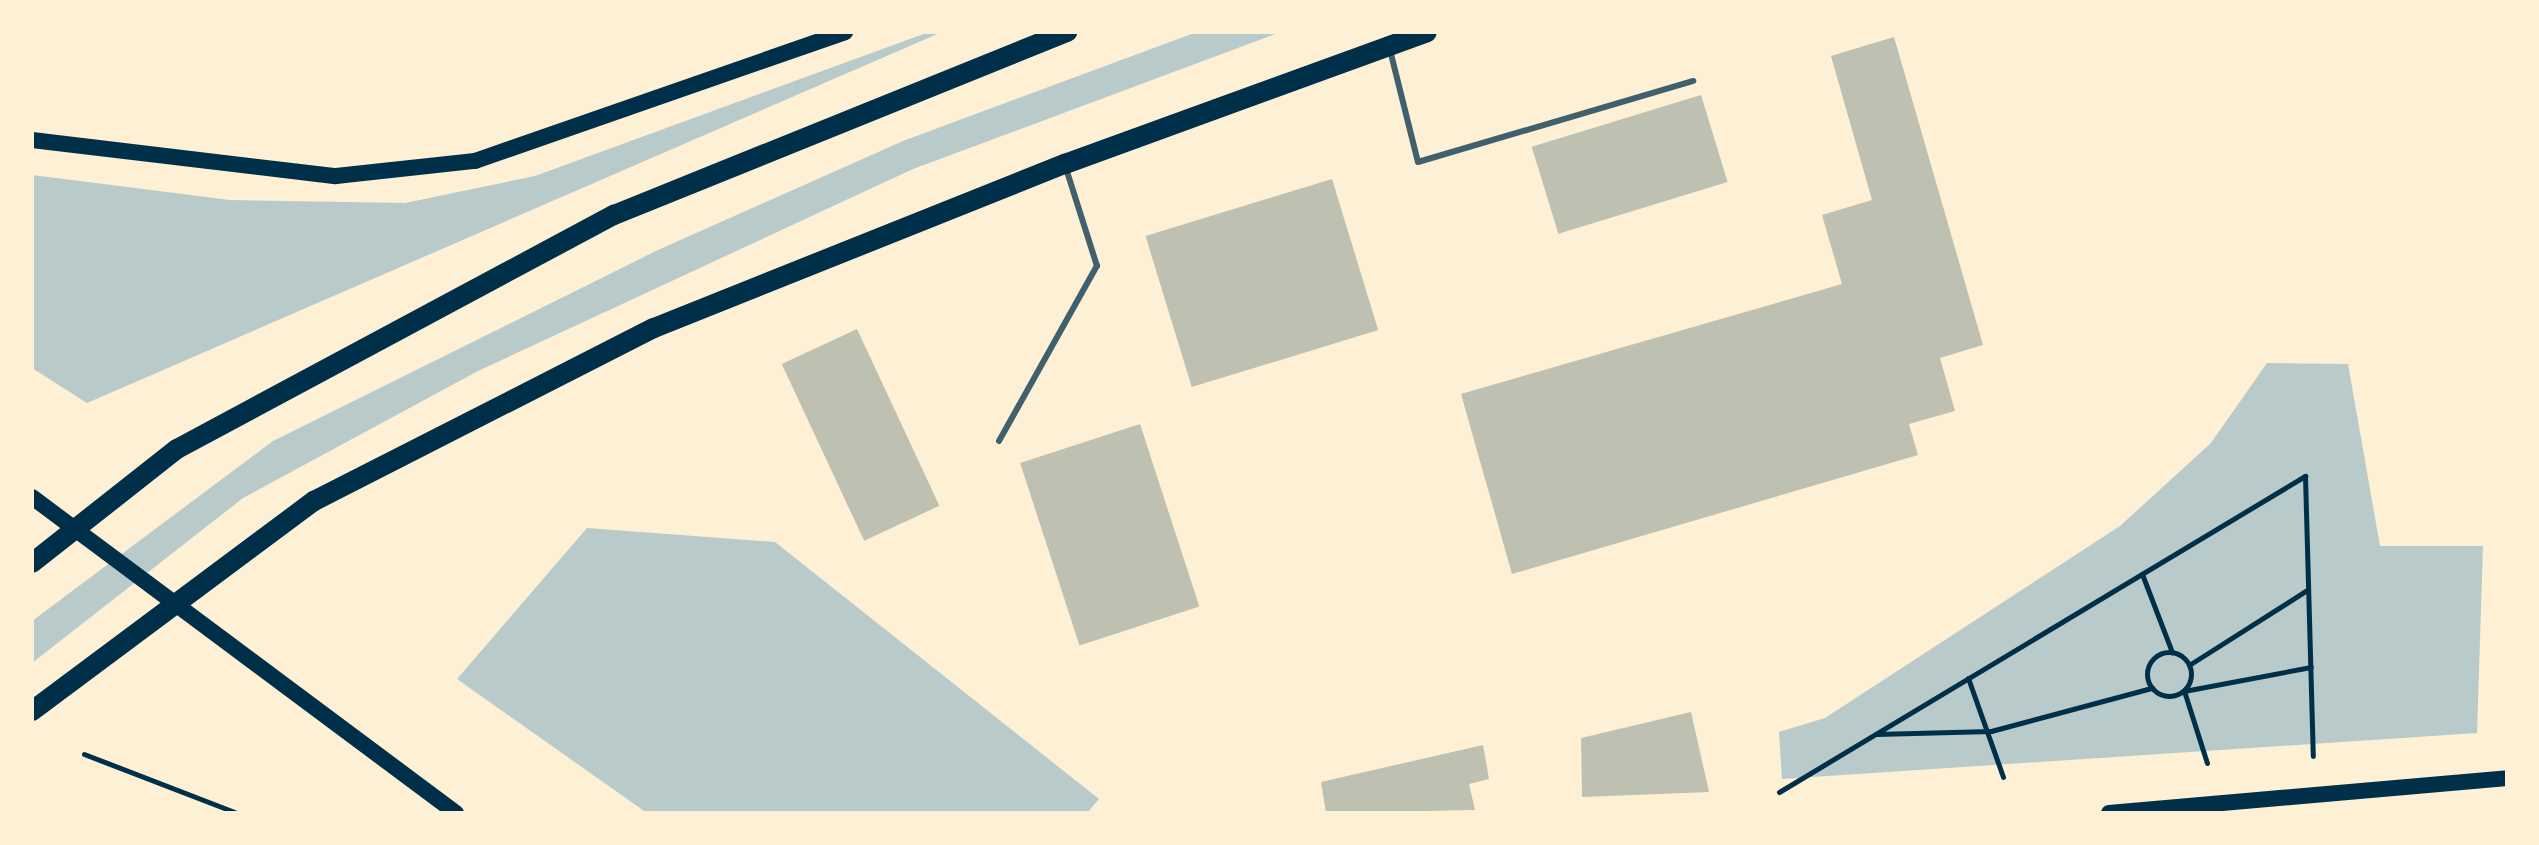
<!DOCTYPE html>
<html>
<head>
<meta charset="utf-8">
<style>
	body { margin:0 }
	#map { position:relative; width:2539px; height:845px; overflow:hidden; background:#fdf0d5; font-family:Signika,sans-serif }
	div>[style] { position:absolute }
	.green>* { inset:0; background:#b9caca }
	.building>* { inset:0; background:#bec0b2; transform-origin:0 0 }
	.path>* { height:5px; margin:-2.5px; padding:0 2.5px; transform-origin:2.5px; border-radius:2.5px; background:#003049 }
	.path>.ring { margin:-2.5px; padding:0; box-sizing:content-box; background:none; border:5px solid #003049; border-radius:50% }
	.service>* { height:6px; margin:-3px; padding:0 3px; transform-origin:3px; border-radius:3px; background:#3f606c }
	.secondary>* { height:16px; margin:-8px; padding:0 8px; transform-origin:8px; border-radius:8px; background:#003049 }
	.primary>* { height:20px; margin:-10px; padding:0 10px; transform-origin:10px; border-radius:10px; background:#003049 }
	span { translate:-50% -50%; white-space:nowrap; text-align:center; line-height:1.15; -webkit-text-stroke:8px #fdf0d5; paint-order:stroke }
	.frame { position:absolute; inset:0; border:34px solid #fdf0d5; pointer-events:none }
</style>
</head>
<body>
<div id="map">
	<div class="green">
		<div style="clip-path:polygon(929px 32px,942px 32px,87px 403px,32px 368px,32px 175px,230px 200px,405px 203px,535px 176px)"></div>
		<div style="clip-path:polygon(1197px 32px,1281px 32px,913px 169px,478px 371px,243px 498px,32px 663px,32px 621px,273px 441px,658px 250px,903px 141px)"></div>
		<div style="clip-path:polygon(2267px 363px,2348px 364px,2380px 546px,2483px 546px,2477px 733px,1782px 779px,1779px 732px,1825px 718px,2120px 526px,2211px 443px)"></div>
		<div style="clip-path:polygon(587px 528px,775px 542px,1099px 799px,1087px 813px,647px 813px,457px 679px)"></div>
	</div>
	<div class="building">
		<div style="clip-path:polygon(1894px 37px,1983px 345px,1940px 358px,1955px 411px,1909px 424px,1918px 455px,1512px 574px,1461px 394px,1842px 284px,1822px 215px,1872px 200px,1831px 56px)"></div>
		<div style="left:1701px;top:95px;width:91px;height:177px;rotate:73deg"></div>
		<div style="left:1332px;top:179px;width:158px;height:195px;rotate:73deg"></div>
		<div style="left:857px;top:329px;width:195px;height:83px;rotate:65deg"></div>
		<div style="left:1140px;top:424px;width:192px;height:126px;rotate:72deg"></div>
		<div style="clip-path:polygon(1691px 712px,1709px 792px,1582px 797px,1581px 738px)"></div>
		<div style="clip-path:polygon(1483px 745px,1489px 779px,1469px 784px,1475px 810px,1326px 813px,1321px 782px)"></div>
	</div>
	<div class="path">
		<div style="left:2142px;top:574px;width:84px;rotate:69deg"></div>
		<div class="ring" style="left:2147px;top:652px;width:39px;height:39px"></div>
		<div style="left:2189px;top:665px;width:140px;rotate:-32.4deg"></div>
		<div style="left:1968px;top:678px;width:105px;rotate:70.5deg"></div>
		<div style="left:1876px;top:734px;width:115px;rotate:-1.5deg"></div>
		<div style="left:1991px;top:731px;width:167px;rotate:-15deg"></div>
		<div style="left:84px;top:754px;width:164px;rotate:21.1deg"></div>
		<div style="left:2207px;top:763px;width:76px;rotate:-107.7deg"></div>
		<div style="left:2184px;top:691px;width:129px;rotate:-10.7deg"></div>
		<div style="left:1779px;top:792px;width:614px;rotate:-31deg"></div>
		<div style="left:2305px;top:476px;width:280px;rotate:88.4deg"></div>
	</div>
	<div class="service">
		<div style="left:1390px;top:50px;width:115px;rotate:76deg"></div>
		<div style="left:1418px;top:162px;width:287px;rotate:-16.4deg"></div>
		<div style="left:999px;top:441px;width:201px;rotate:-60.8deg"></div>
		<div style="left:1097px;top:266px;width:103px;rotate:-107.6deg"></div>
	</div>
	<div class="secondary">
		<div style="left:32px;top:140px;width:306px;rotate:6.8deg"></div>
		<div style="left:336px;top:176px;width:140px;rotate:-6.2deg"></div>
		<div style="left:475px;top:161px;width:392px;rotate:-19.2deg"></div>
		<div style="left:32px;top:497px;width:529px;rotate:36.7deg"></div>
		<div style="left:2109px;top:813px;width:400px;rotate:-5deg"></div>
	</div>
	<div class="primary">
		<div style="left:32px;top:563px;width:184px;rotate:-38.2deg"></div>
		<div style="left:177px;top:449px;width:496px;rotate:-28.2deg"></div>
		<div style="left:614px;top:215px;width:489px;rotate:-22deg"></div>
		<div style="left:32px;top:711px;width:352px;rotate:-36.7deg"></div>
		<div style="left:314px;top:501px;width:381px;rotate:-27deg"></div>
		<div style="left:654px;top:328px;width:443px;rotate:-21.8deg"></div>
		<div style="left:1065px;top:164px;width:385px;rotate:-20deg"></div>
	</div>
	<div class="frame"></div>
</div>
</body>
</html>
